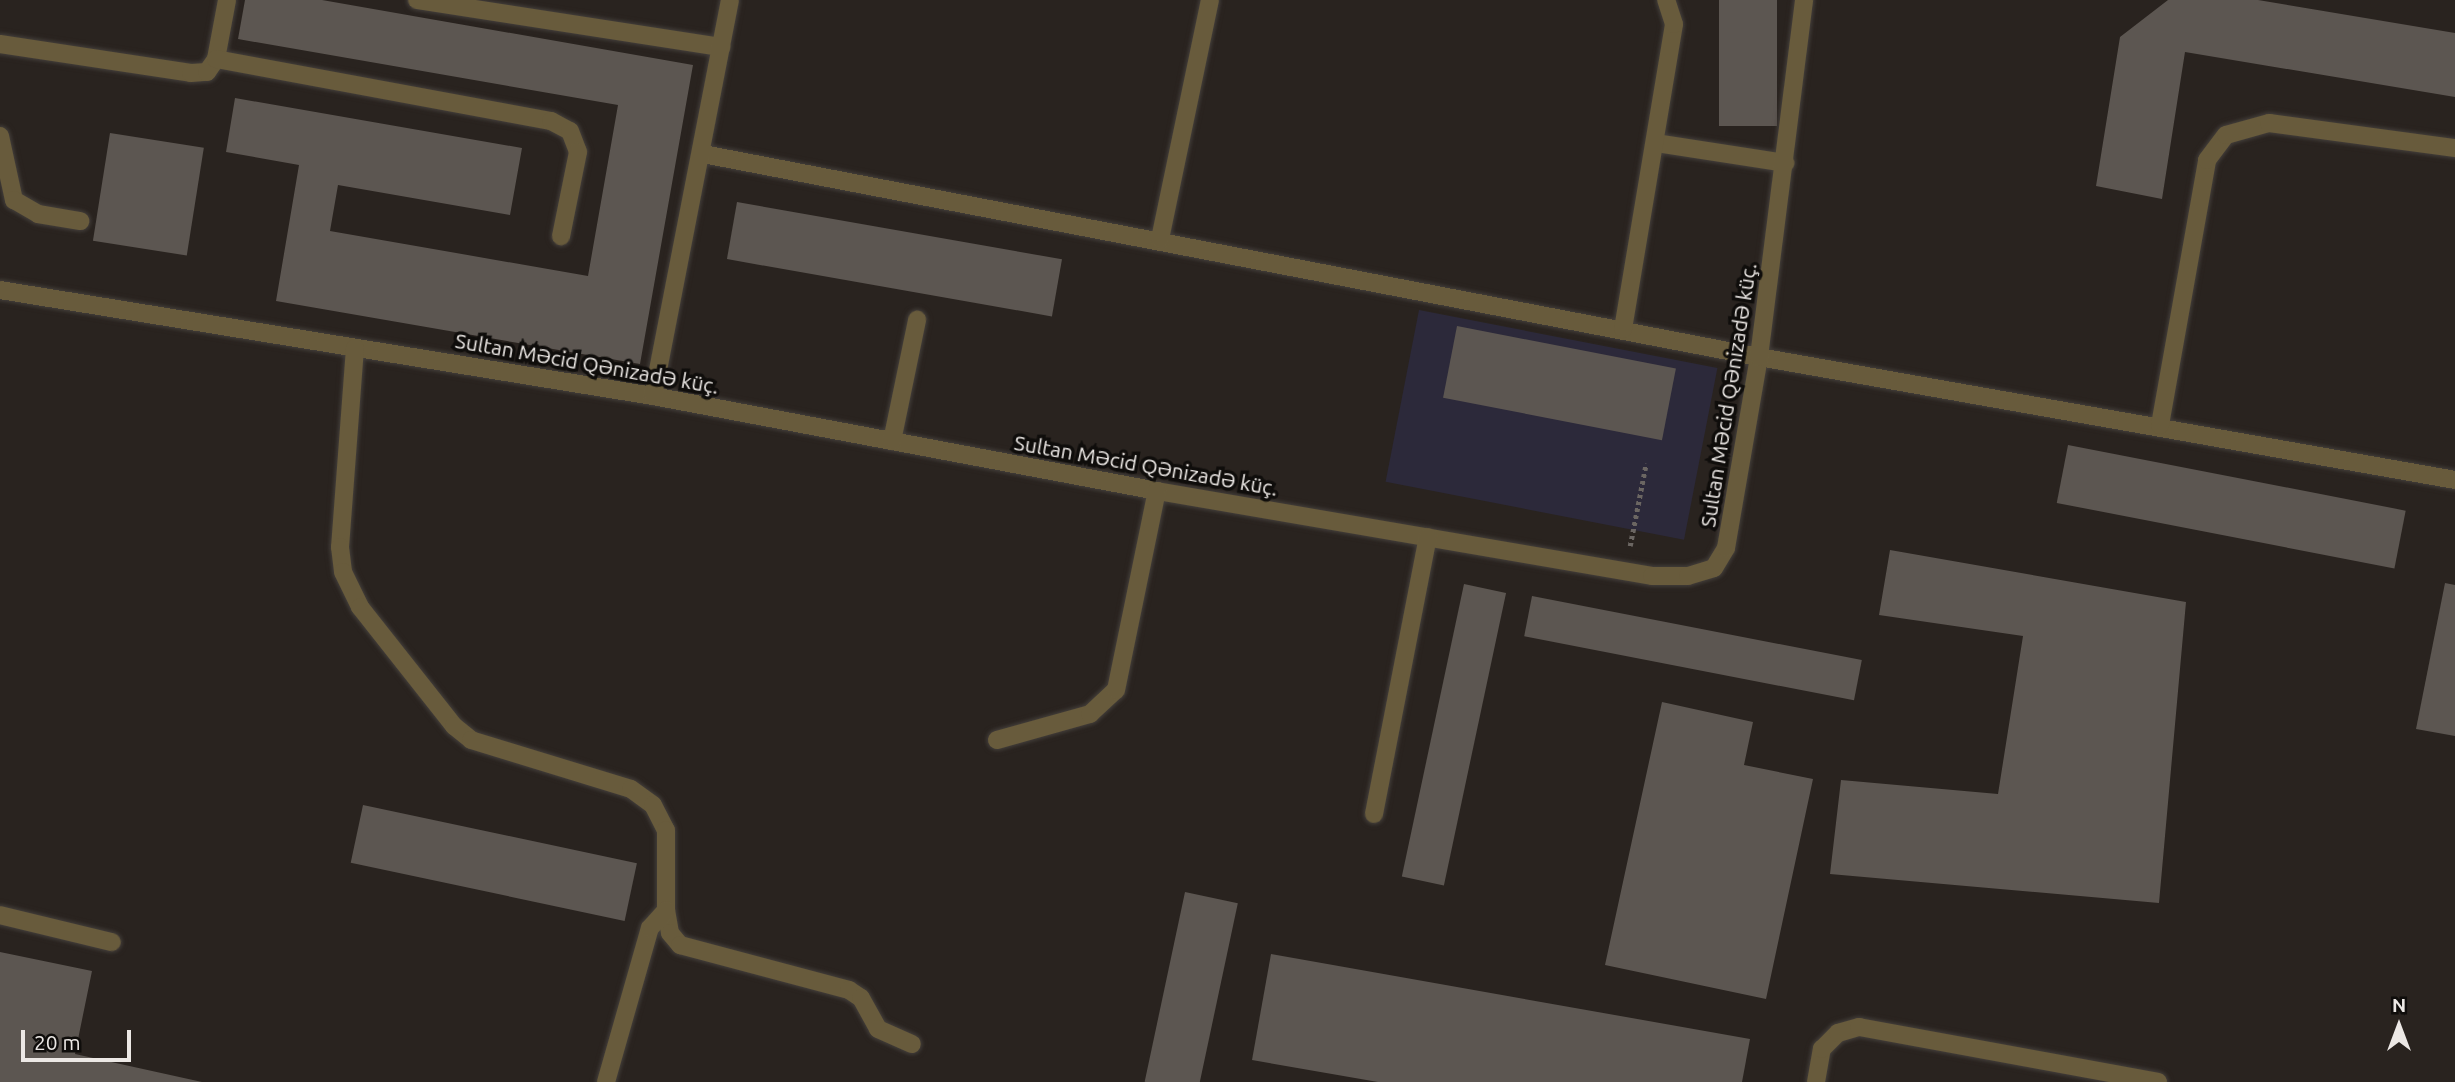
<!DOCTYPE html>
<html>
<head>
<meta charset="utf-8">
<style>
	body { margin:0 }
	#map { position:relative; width:2455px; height:1082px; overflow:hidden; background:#29231f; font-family:Ubuntu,sans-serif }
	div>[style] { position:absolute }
	.education>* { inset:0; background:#2c293a; transform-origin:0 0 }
	.building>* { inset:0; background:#5c5651; transform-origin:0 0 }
	.path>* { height:4.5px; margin-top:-2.25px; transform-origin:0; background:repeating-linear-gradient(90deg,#6b6662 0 3.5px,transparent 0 7px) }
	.roads { filter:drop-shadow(0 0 2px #443f3b) drop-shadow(0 0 2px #443f3b) }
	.minor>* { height:18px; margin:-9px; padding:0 9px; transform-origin:9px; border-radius:9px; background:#685b3c }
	span { translate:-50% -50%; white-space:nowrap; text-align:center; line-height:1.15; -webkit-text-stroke:7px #0f0d0b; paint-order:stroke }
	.street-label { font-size:21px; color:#ece8e5 }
	.north { position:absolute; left:2364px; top:991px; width:70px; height:70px; -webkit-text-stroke:5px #0f0d0b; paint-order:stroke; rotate:0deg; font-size:19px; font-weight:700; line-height:28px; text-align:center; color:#ece8e5 }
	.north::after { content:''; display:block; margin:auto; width:24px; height:32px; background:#ece8e5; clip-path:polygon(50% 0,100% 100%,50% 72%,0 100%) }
	.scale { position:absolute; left:21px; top:1030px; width:110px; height:32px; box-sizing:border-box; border:4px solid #ece8e5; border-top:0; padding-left:9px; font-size:21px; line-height:24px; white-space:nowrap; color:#ece8e5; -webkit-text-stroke:5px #0f0d0b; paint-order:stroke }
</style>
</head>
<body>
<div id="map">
	<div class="education">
		<div style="left:1419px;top:310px;width:304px;height:175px;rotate:11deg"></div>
	</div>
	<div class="building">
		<div style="clip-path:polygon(245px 0,322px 0,693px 65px,640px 364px,276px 301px,299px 165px,226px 152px,235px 98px,522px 148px,510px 215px,338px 185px,330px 231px,588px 276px,618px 105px,238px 39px)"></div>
		<div style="left:1719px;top:0;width:58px;height:126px"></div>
		<div style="clip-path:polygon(2168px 0,2258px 0,2455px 33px,2455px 97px,2185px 52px,2162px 199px,2096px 186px,2120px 37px)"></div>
		<div style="left:110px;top:133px;width:95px;height:109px;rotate:9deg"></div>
		<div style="left:737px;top:202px;width:330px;height:58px;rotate:10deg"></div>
		<div style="left:1457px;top:326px;width:223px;height:73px;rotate:11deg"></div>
		<div style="left:2068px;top:445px;width:344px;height:59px;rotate:11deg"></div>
		<div style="clip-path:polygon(1890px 550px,2186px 602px,2159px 903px,1830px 874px,1841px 780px,1998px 794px,2023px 636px,1879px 615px)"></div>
		<div style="clip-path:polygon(2445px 583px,2455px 585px,2455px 736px,2416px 729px)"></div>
		<div style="left:1464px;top:584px;width:43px;height:299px;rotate:12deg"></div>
		<div style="left:1532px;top:596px;width:336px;height:41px;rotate:11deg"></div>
		<div style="clip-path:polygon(1662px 702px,1753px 722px,1744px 765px,1813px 779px,1766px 999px,1605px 965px)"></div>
		<div style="left:363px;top:805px;width:280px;height:59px;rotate:12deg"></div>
		<div style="left:1185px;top:892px;width:54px;height:194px;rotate:12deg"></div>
		<div style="clip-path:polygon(0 952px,92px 971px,75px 1054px,202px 1082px,0 1082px)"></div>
		<div style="clip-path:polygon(1271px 954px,1750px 1039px,1742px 1082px,1378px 1082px,1252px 1060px)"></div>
	</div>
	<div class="path">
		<div style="left:1630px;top:546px;width:84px;rotate:-79deg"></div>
	</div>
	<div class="roads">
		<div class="minor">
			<div style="left:417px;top:0;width:308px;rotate:8.8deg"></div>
			<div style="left:0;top:44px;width:193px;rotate:8.6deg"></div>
			<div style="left:191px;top:73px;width:16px;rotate:-4deg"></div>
			<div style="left:207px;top:72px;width:16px;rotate:-55deg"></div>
			<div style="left:216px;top:59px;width:60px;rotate:-79.4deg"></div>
			<div style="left:216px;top:59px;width:341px;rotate:10.5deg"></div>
			<div style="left:551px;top:121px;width:21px;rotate:28deg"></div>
			<div style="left:570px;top:131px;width:22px;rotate:69deg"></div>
			<div style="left:578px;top:152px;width:86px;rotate:101.4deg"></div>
			<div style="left:0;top:136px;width:66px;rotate:77.7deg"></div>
			<div style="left:14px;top:200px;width:28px;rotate:30deg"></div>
			<div style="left:38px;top:214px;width:43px;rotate:9.5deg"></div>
			<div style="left:1656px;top:143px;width:131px;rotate:8.8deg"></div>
			<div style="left:703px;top:154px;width:1075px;rotate:10.88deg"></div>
			<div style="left:1759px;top:357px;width:707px;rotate:10.02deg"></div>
			<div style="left:1160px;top:239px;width:244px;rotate:-78.2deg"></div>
			<div style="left:0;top:290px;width:662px;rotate:9.22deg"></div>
			<div style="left:653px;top:396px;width:513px;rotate:10.67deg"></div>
			<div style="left:1157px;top:491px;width:502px;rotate:9.74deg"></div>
			<div style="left:1652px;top:576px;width:36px"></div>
			<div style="left:1688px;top:576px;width:27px;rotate:-17deg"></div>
			<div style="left:1714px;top:568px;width:23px;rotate:-59deg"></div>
			<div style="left:1726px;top:548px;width:194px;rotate:-80.2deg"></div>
			<div style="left:1759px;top:357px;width:360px;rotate:-82.8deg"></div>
			<div style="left:1623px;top:329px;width:309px;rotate:-80.5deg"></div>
			<div style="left:1674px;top:24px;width:25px;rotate:-108deg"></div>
			<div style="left:355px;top:348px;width:200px;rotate:94.3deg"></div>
			<div style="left:340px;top:547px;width:25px;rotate:83deg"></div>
			<div style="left:343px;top:572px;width:39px;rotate:64deg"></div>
			<div style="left:360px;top:607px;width:152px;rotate:51.7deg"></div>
			<div style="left:454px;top:726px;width:22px;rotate:39deg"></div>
			<div style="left:471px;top:740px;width:167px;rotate:17deg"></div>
			<div style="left:631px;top:789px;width:27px;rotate:36deg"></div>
			<div style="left:653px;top:805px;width:28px;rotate:63deg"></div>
			<div style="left:666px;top:830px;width:80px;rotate:90deg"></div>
			<div style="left:666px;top:910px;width:23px;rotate:80deg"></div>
			<div style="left:670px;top:933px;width:16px;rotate:50deg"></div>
			<div style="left:680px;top:945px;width:175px;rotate:14.9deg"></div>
			<div style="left:849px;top:990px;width:14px;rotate:34deg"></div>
			<div style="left:861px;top:998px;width:35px;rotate:61deg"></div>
			<div style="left:878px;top:1029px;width:37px;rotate:24deg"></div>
			<div style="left:653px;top:396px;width:403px;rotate:-79deg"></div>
			<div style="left:2160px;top:425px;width:269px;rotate:-79.9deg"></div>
			<div style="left:2207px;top:160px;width:31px;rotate:-53deg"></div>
			<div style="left:2226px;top:135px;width:45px;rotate:-15.6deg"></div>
			<div style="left:2269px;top:123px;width:188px;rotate:7.7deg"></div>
			<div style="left:892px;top:441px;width:124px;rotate:-78.3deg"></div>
			<div style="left:997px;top:740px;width:97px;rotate:-15.6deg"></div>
			<div style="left:1090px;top:714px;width:35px;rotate:-43deg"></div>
			<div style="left:1116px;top:690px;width:203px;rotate:-78.4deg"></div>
			<div style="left:1374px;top:814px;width:282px;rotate:-79deg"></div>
			<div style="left:0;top:915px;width:115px;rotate:13.6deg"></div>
			<div style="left:606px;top:1082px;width:160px;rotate:-74.1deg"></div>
			<div style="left:650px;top:928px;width:24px;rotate:-48deg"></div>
			<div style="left:1816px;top:1082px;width:34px;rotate:-80deg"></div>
			<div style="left:1822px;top:1049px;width:23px;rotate:-45deg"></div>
			<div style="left:1838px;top:1033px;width:22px;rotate:-16deg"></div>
			<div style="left:1859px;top:1027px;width:304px;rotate:10.4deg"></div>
		</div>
	</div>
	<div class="street-label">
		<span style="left:587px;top:363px;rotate:10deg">Sultan Məcid Qənizadə küç.</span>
		<span style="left:1728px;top:395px;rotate:-81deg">Sultan Məcid Qənizadə küç.</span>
		<span style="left:1146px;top:465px;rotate:10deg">Sultan Məcid Qənizadə küç.</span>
	</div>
	<div class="north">N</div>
	<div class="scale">20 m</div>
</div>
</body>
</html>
